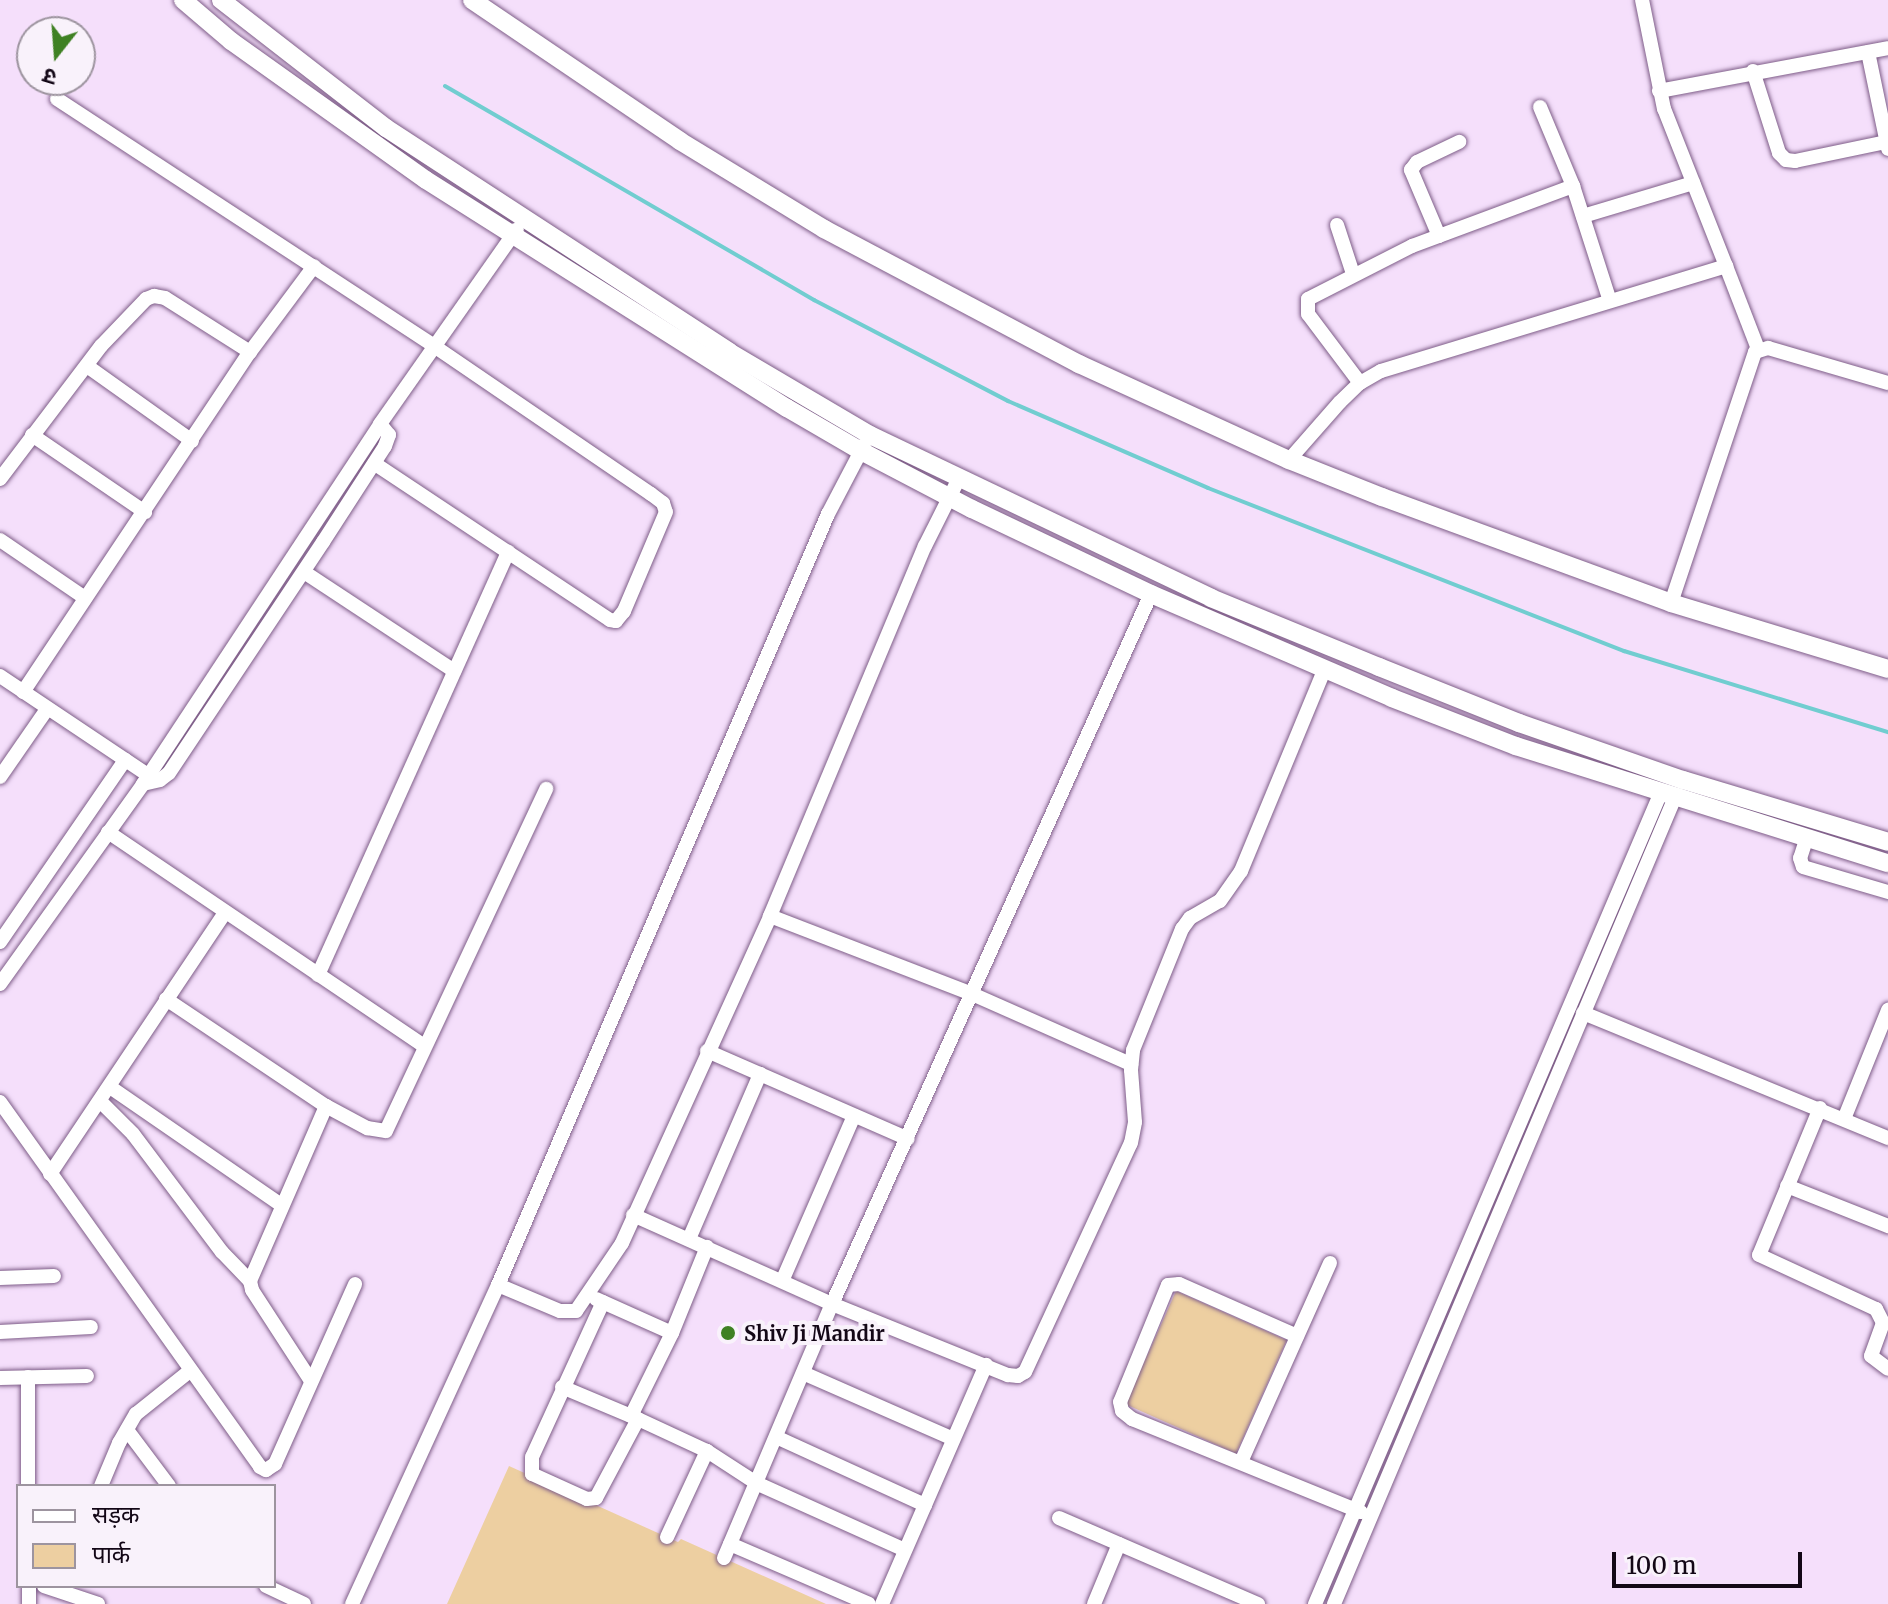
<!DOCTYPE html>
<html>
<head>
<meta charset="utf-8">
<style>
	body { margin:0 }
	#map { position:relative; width:1888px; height:1604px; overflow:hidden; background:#f5dffb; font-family:Merriweather,"Noto Sans Devanagari",serif }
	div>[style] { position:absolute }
	.green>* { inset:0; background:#edcfa1; transform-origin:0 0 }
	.stream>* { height:4px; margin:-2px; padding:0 2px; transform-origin:2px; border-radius:2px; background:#71cdd0 }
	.roads { filter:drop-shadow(0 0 2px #7e5d88) drop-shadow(0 0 2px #7e5d88) }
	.minor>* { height:14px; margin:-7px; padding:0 7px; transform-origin:7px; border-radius:7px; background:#fff }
	.major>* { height:18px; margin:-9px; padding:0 9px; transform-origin:9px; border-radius:9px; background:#fff }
	.dots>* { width:22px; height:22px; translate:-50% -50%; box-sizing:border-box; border:4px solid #f9f2fb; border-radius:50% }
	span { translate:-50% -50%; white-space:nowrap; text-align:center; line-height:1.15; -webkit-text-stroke:8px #f9f2fb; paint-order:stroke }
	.poi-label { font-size:20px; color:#130716; font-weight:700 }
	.left { translate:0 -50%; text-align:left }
	.legend { position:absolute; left:16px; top:1484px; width:260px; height:104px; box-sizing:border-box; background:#f9f2fb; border:2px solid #9d949f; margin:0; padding:10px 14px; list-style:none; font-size:24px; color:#130716 }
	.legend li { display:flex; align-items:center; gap:16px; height:40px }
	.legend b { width:40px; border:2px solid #9d949f }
	.north { position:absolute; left:16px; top:16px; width:80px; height:80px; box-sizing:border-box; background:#f9f2fb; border:2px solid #9d949f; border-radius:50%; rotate:197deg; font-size:22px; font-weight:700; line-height:32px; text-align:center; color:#130716 }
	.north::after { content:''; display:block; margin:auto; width:28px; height:36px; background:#3f8123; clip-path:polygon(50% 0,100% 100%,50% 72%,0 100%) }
	.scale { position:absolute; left:1612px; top:1552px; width:190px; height:36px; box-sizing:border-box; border:4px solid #130716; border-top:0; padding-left:10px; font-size:24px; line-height:28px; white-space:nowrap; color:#130716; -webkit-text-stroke:6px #f9f2fb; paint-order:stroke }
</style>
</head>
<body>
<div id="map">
	<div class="green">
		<div style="left:1176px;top:1291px;width:121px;height:124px;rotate:24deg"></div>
		<div style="clip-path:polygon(509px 1466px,678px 1542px,681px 1539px,826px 1604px,447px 1604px)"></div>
	</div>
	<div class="stream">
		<div style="left:445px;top:86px;width:427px;rotate:30.1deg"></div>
		<div style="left:814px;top:300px;width:219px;rotate:27.5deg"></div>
		<div style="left:1008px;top:401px;width:218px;rotate:23.5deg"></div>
		<div style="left:1208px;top:488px;width:447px;rotate:21.4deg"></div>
		<div style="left:1624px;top:651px;width:276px;rotate:17.1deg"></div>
	</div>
	<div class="roads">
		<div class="minor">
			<div style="left:1868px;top:52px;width:99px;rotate:78.3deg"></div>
			<div style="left:1753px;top:71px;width:86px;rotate:72.4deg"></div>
			<div style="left:1779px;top:153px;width:10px;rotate:45deg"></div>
			<div style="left:1786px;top:160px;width:9px;rotate:6deg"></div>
			<div style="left:1795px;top:161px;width:93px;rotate:-11.8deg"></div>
			<div style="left:1659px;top:91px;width:233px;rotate:-10.6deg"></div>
			<div style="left:57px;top:99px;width:451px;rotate:33.2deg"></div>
			<div style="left:434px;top:346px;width:263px;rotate:34.3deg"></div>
			<div style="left:651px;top:494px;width:15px;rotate:37deg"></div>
			<div style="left:663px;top:503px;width:9px;rotate:72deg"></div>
			<div style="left:666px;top:512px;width:108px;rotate:113deg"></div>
			<div style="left:624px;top:611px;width:13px;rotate:129deg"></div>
			<div style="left:616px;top:621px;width:6px;rotate:-171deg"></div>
			<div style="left:610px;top:620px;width:283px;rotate:-146.4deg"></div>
			<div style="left:1540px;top:107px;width:86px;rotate:67.3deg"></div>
			<div style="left:1583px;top:216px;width:115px;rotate:-16.7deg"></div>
			<div style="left:1337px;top:225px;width:52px;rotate:71.9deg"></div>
			<div style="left:1439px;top:236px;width:72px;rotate:-113deg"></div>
			<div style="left:1411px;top:170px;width:10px;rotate:-53deg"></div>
			<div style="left:1417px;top:162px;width:47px;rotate:-25.5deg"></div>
			<div style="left:1726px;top:266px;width:89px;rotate:68.9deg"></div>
			<div style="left:87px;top:366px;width:129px;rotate:35.5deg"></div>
			<div style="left:1360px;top:383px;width:86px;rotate:-127deg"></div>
			<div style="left:1308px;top:314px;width:15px;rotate:-90deg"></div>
			<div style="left:1308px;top:299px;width:117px;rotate:-27deg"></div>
			<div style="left:1412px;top:246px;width:172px;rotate:-20.4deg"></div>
			<div style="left:1573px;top:186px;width:118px;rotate:72.2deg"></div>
			<div style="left:32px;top:435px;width:137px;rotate:34.3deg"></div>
			<div style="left:1289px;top:460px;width:77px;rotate:-48.7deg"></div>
			<div style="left:1340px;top:402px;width:28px;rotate:-44deg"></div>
			<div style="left:1360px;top:383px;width:24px;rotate:-30deg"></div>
			<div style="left:1381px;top:371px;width:361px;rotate:-16.9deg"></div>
			<div style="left:1726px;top:266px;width:169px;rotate:-111.5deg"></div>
			<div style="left:1664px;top:109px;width:111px;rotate:-101.4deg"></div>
			<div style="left:0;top:479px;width:167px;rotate:-52.8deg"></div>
			<div style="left:101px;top:346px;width:65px;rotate:-46.2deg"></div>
			<div style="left:146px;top:299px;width:9px;rotate:-21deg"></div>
			<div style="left:154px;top:296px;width:11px;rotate:10deg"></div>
			<div style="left:165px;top:298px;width:101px;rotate:32.4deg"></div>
			<div style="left:0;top:540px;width:103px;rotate:34.3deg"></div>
			<div style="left:304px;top:572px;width:180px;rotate:33.4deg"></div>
			<div style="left:1671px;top:603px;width:265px;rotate:-71.5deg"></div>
			<div style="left:1755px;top:352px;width:14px;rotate:-17deg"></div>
			<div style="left:1768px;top:348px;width:125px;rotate:16.3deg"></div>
			<div style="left:0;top:676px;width:178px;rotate:33.8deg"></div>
			<div style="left:23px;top:692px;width:409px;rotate:-56.3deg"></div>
			<div style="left:250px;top:352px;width:107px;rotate:-53.3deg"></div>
			<div style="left:0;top:777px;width:83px;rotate:-55.3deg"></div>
			<div style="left:143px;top:784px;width:17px;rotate:-13deg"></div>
			<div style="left:160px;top:780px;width:11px;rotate:-38deg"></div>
			<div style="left:169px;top:773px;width:278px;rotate:-56.3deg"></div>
			<div style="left:323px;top:542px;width:114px;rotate:-57.1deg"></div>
			<div style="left:385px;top:446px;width:12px;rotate:-70deg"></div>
			<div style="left:389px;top:435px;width:14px;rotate:-129deg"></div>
			<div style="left:108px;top:832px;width:382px;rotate:34.1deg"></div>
			<div style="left:1806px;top:840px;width:19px;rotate:108deg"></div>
			<div style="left:1800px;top:858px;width:9px;rotate:72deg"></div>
			<div style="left:1803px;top:867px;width:89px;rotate:16.4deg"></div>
			<div style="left:770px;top:916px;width:217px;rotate:21.1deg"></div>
			<div style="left:972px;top:994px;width:174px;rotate:23.8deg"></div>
			<div style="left:0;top:942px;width:221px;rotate:-55.5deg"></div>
			<div style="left:318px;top:975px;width:464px;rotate:-65.8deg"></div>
			<div style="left:0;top:984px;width:246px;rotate:-54.4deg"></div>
			<div style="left:143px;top:784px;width:431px;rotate:-56.6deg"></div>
			<div style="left:380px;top:424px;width:238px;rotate:-54.9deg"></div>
			<div style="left:166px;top:999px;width:192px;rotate:33.8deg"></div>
			<div style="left:326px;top:1106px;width:47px;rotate:28.2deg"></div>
			<div style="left:367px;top:1128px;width:19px;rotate:9deg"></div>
			<div style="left:386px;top:1131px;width:378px;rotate:-64.9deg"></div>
			<div style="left:1583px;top:1013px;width:330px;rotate:22.3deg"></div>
			<div style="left:707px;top:1051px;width:219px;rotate:23.6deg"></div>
			<div style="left:110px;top:1087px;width:208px;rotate:34.6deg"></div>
			<div style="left:0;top:1102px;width:448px;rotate:54.5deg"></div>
			<div style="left:260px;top:1467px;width:7px;rotate:27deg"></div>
			<div style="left:266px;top:1470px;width:11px;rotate:-34deg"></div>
			<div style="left:275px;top:1464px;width:197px;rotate:-66deg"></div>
			<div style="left:101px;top:1102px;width:45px;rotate:45deg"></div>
			<div style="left:133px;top:1134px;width:148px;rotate:53deg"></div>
			<div style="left:222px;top:1252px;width:40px;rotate:46deg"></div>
			<div style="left:250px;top:1281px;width:9px;rotate:77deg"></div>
			<div style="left:252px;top:1290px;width:108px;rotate:57deg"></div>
			<div style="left:1820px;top:1108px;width:159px;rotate:112.5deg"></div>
			<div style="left:1759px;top:1255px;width:129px;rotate:24.8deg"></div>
			<div style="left:1876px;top:1309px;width:16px;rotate:63deg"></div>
			<div style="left:1883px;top:1323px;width:35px;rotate:110deg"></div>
			<div style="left:1871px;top:1356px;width:21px;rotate:37deg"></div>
			<div style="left:1844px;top:1119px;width:118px;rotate:-68deg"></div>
			<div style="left:50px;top:1174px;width:314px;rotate:-56.2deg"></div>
			<div style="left:1787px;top:1186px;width:109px;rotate:21.6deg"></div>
			<div style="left:633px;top:1215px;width:218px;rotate:24.1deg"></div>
			<div style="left:832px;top:1304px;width:190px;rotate:22deg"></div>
			<div style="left:1008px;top:1375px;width:10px;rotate:6deg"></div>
			<div style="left:1018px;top:1376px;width:8px;rotate:-30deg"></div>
			<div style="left:1025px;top:1372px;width:252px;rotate:-65.2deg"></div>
			<div style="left:1131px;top:1143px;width:21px;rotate:-79deg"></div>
			<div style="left:1135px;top:1122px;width:52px;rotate:-94.4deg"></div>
			<div style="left:1131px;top:1070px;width:20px;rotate:-84deg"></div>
			<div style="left:1133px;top:1050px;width:131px;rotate:-68deg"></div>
			<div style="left:1182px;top:929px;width:14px;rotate:-54deg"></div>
			<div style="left:1190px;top:918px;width:34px;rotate:-30deg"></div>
			<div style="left:1220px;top:901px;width:37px;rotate:-55deg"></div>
			<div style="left:1241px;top:871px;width:217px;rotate:-67.5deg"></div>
			<div style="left:689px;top:1239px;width:180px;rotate:-66.7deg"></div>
			<div style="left:0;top:1278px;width:54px;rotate:-2.1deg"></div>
			<div style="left:783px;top:1279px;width:178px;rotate:-66.5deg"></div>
			<div style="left:250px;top:1281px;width:191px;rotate:-66.5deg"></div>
			<div style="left:498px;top:1285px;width:67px;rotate:22.8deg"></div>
			<div style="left:560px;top:1311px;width:16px"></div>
			<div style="left:576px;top:1311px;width:82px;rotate:-55.9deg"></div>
			<div style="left:622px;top:1243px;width:359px;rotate:-65.6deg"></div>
			<div style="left:770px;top:916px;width:401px;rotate:-67.3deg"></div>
			<div style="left:925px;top:546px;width:76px;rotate:-63.4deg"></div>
			<div style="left:596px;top:1299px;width:83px;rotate:24.1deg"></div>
			<div style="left:603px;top:1302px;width:170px;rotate:114.6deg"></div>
			<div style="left:532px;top:1457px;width:17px;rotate:90deg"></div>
			<div style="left:532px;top:1474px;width:60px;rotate:24.4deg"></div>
			<div style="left:587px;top:1499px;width:9px;rotate:-6deg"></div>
			<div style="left:596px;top:1498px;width:89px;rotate:-62deg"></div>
			<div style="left:0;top:1332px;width:91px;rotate:-3.1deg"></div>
			<div style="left:1297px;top:1336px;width:129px;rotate:-156.2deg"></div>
			<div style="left:1179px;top:1284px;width:11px;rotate:175deg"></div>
			<div style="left:1168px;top:1285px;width:126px;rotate:112.3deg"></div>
			<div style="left:1120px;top:1402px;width:9px;rotate:77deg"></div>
			<div style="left:1122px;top:1411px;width:13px;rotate:39deg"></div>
			<div style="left:1132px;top:1419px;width:247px;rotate:22.1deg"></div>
			<div style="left:803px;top:1373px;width:164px;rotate:23.7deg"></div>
			<div style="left:0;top:1378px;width:87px;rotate:-1.3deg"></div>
			<div style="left:562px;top:1387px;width:82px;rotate:22.8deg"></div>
			<div style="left:638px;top:1419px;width:76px;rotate:24.9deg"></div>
			<div style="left:707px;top:1451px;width:59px;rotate:33.1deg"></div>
			<div style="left:756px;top:1483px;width:163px;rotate:24.2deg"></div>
			<div style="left:631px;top:1416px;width:93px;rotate:-63.7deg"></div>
			<div style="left:672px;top:1333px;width:93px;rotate:-67.9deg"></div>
			<div style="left:127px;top:1430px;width:70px;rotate:53.1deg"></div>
			<div style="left:776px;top:1437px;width:164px;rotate:24.5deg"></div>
			<div style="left:1241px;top:1462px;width:218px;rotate:-65.9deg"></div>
			<div style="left:28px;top:1486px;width:109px;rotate:-90deg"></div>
			<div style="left:101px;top:1486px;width:47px;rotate:-67.3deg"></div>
			<div style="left:119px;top:1443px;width:34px;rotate:-60deg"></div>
			<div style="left:136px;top:1414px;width:70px;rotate:-38.7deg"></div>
			<div style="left:1059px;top:1518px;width:217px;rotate:23.4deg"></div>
			<div style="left:667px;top:1537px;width:95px;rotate:-65.1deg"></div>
			<div style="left:730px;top:1544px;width:151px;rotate:23.3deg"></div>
			<div style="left:724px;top:1558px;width:276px;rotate:-67deg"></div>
			<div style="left:832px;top:1304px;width:778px;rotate:-65.81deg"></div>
			<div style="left:44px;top:1586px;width:57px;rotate:18.4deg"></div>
			<div style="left:266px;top:1586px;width:42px;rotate:25.3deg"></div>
			<div style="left:29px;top:1604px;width:18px;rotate:-90deg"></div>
			<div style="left:352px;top:1604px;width:351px;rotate:-65.4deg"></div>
			<div style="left:498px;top:1285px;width:839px;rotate:-66.83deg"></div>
			<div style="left:828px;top:514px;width:78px;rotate:-62.4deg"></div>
			<div style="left:882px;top:1604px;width:261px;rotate:-66.5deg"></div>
			<div style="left:1094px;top:1604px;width:65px;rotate:-67.4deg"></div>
			<div style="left:1315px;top:1604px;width:883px;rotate:-66.92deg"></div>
			<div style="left:1334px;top:1604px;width:876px;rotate:-67.09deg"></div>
		</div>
		<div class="major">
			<div style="left:183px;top:0;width:63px;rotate:40.5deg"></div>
			<div style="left:231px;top:41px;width:239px;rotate:35.5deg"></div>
			<div style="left:426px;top:180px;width:427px;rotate:32.3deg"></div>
			<div style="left:787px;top:408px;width:86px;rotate:30.2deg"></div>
			<div style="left:861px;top:451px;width:125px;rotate:27.6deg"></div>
			<div style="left:972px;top:509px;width:198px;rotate:25.4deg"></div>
			<div style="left:1151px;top:594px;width:262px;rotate:23.3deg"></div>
			<div style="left:1392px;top:698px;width:133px;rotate:21.2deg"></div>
			<div style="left:1516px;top:746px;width:390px;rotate:17.5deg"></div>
			<div style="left:221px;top:0;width:209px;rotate:37.8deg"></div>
			<div style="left:386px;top:128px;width:410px;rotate:33.1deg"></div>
			<div style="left:729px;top:352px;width:164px;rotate:30.5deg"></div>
			<div style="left:870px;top:435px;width:378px;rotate:25.5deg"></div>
			<div style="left:1211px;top:598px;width:182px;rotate:22.3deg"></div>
			<div style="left:1379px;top:667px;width:151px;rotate:21.8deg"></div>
			<div style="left:1519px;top:723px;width:174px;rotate:19.2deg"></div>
			<div style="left:1683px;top:780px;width:214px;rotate:16.8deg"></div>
			<div style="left:472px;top:0;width:251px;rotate:34.1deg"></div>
			<div style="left:680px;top:141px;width:169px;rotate:31.4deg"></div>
			<div style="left:824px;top:229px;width:289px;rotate:27.9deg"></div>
			<div style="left:1079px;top:364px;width:231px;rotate:24.6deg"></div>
			<div style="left:1289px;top:460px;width:100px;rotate:21.7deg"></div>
			<div style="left:1382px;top:497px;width:308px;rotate:20.1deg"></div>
			<div style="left:1671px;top:603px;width:227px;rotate:16.9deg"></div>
		</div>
	</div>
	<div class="dots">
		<div style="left:728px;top:1333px;background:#3f8123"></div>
	</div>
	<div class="poi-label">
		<span class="left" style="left:744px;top:1333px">Shiv Ji Mandir</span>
	</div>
	<ul class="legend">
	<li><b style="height:10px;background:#fff"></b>सड़क</li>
	<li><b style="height:22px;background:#edcfa1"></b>पार्क</li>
	</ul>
	<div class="north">उ</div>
	<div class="scale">100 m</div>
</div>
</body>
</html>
